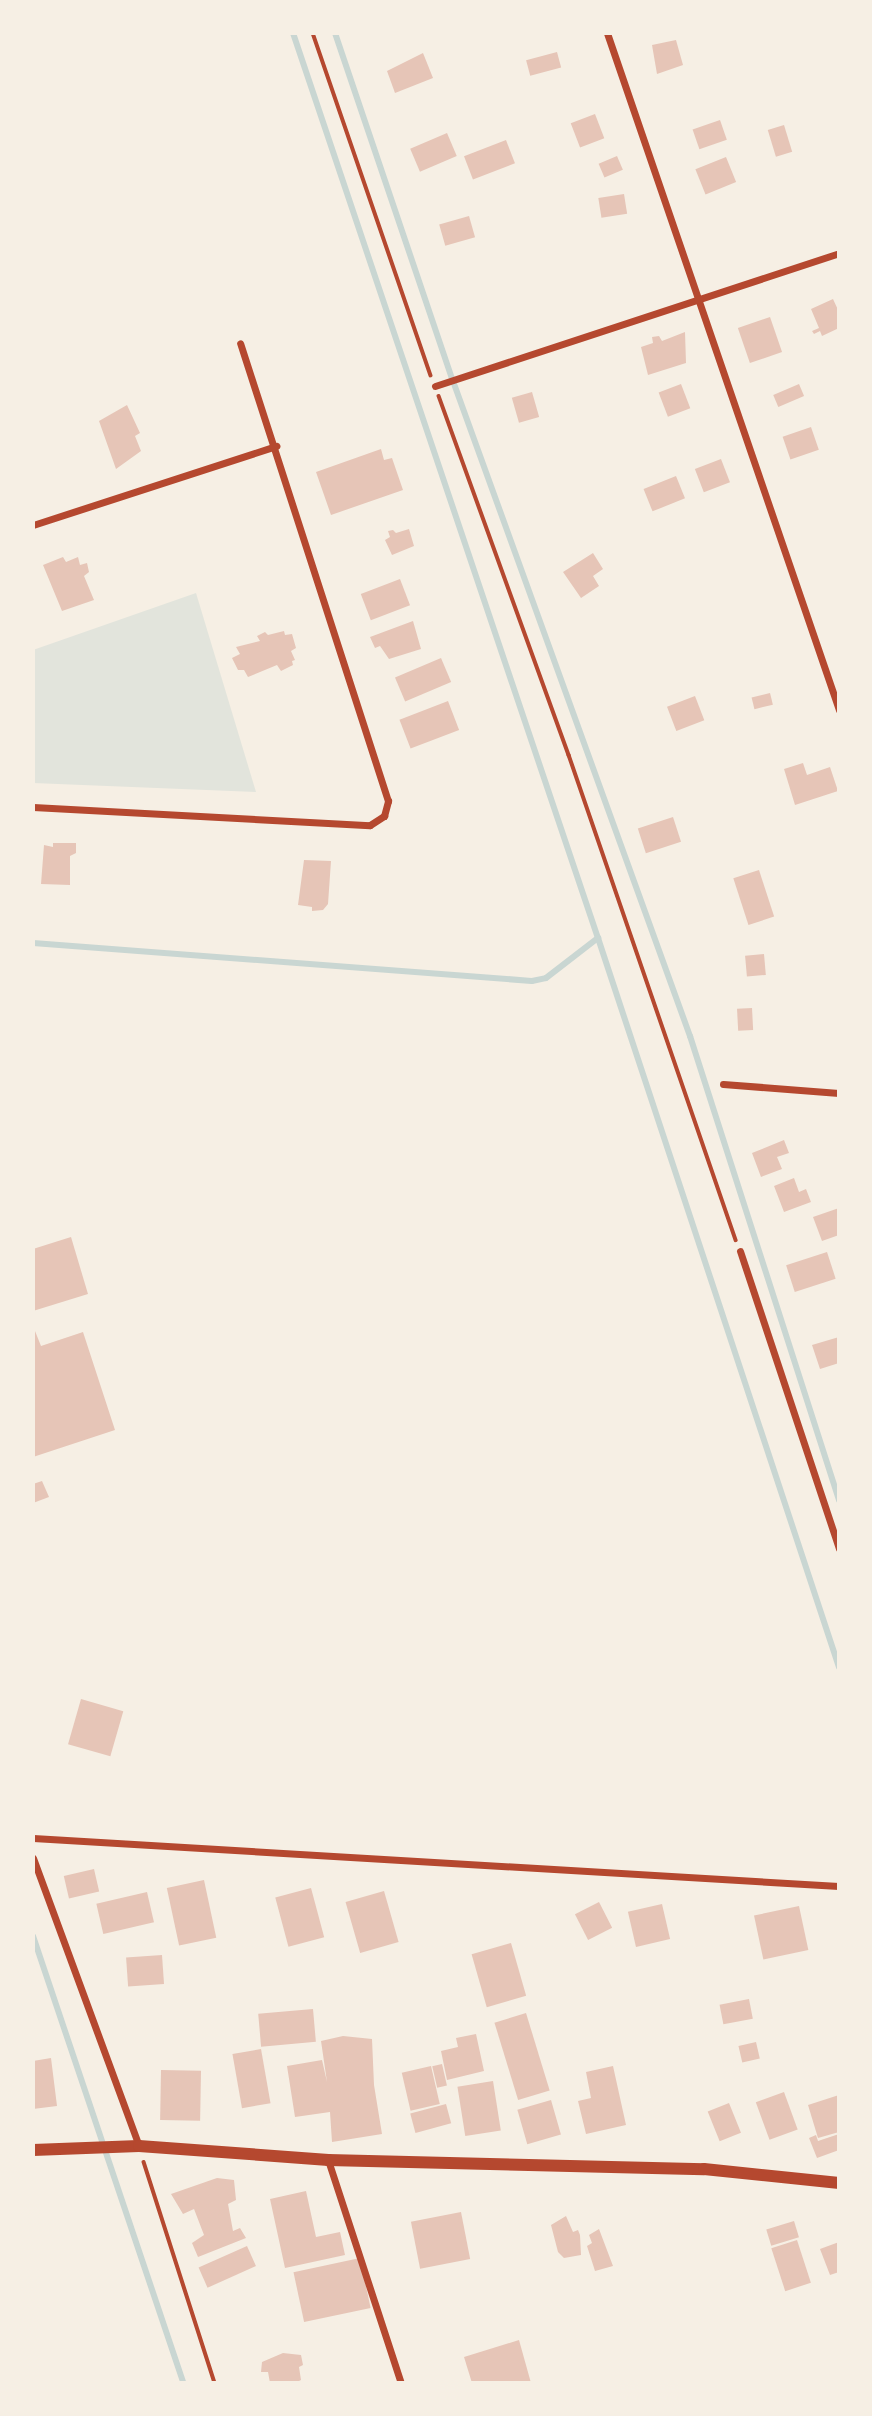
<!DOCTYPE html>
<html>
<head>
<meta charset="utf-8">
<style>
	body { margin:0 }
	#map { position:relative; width:872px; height:2416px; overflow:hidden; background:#f6efe4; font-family:Inter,sans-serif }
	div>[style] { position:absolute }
	.green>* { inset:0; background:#e2e4dc }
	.stream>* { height:6px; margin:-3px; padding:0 3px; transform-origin:3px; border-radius:3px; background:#c9d6d2 }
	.building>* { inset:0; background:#e6c5b7; transform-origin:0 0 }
	.path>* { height:3.5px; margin:-1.75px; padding:0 1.75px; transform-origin:1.75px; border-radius:1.75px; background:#b5482f }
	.minor>* { height:7px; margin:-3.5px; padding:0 3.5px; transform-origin:3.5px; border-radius:3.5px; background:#b5482f }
	.primary>* { height:12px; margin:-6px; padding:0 6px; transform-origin:6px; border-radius:6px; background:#b5482f }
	span { translate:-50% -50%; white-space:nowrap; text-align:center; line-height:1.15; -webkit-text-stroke:7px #f6efe4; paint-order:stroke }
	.frame { position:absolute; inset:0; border:35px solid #f6efe4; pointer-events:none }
</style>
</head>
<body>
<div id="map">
	<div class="green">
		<div style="clip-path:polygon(196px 593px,256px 792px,33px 783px,33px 650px)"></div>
	</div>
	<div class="stream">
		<div style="left:293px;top:33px;width:955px;rotate:71.38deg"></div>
		<div style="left:598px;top:938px;width:768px;rotate:71.71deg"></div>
		<div style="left:335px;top:33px;width:367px;rotate:71.3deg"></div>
		<div style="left:453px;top:381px;width:697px;rotate:70.11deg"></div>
		<div style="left:690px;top:1036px;width:488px;rotate:72.2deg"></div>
		<div style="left:33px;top:943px;width:500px;rotate:4.35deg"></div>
		<div style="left:532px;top:981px;width:14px;rotate:-12deg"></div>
		<div style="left:546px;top:978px;width:66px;rotate:-37.6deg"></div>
		<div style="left:33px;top:1936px;width:471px;rotate:71.4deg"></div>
	</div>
	<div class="building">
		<div style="clip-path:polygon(676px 40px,683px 65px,657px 74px,652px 45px)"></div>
		<div style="left:557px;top:52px;width:16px;height:32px;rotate:75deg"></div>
		<div style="clip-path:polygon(423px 53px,433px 78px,395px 93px,387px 71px)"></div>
		<div style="left:595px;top:114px;width:26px;height:26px;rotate:69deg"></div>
		<div style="left:720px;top:120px;width:21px;height:29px;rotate:71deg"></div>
		<div style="left:784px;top:125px;width:28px;height:17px;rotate:73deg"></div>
		<div style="left:447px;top:133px;width:25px;height:40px;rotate:67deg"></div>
		<div style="left:506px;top:140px;width:25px;height:45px;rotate:69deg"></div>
		<div style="left:617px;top:156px;width:15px;height:20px;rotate:67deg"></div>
		<div style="left:726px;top:157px;width:27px;height:33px;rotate:68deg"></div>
		<div style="left:624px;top:194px;width:20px;height:26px;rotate:81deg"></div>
		<div style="left:469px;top:216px;width:22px;height:31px;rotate:74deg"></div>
		<div style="clip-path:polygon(833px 299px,839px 312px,839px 328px,822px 336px,820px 331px,814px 334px,812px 331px,819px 328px,811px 309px)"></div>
		<div style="left:770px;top:317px;width:37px;height:34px;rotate:71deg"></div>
		<div style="clip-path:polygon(685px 332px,686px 363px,648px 375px,641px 347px,653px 343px,652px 337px,659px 336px,662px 341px)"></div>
		<div style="left:681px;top:384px;width:26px;height:24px;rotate:69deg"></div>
		<div style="left:799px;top:384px;width:13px;height:28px;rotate:67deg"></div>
		<div style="left:532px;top:392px;width:26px;height:21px;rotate:74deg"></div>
		<div style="clip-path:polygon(127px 405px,140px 433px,135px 436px,141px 451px,116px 469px,99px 421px)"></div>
		<div style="left:811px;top:427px;width:24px;height:30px;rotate:71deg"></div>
		<div style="clip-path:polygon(381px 449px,384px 460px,392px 458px,403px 490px,331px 515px,316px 472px)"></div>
		<div style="left:721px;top:459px;width:25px;height:28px;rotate:69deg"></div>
		<div style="left:676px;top:476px;width:24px;height:35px;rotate:68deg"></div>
		<div style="clip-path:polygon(409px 529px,414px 546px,392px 555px,385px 540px,390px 537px,388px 531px,393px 530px,396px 533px)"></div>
		<div style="clip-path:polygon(593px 553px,603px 569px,593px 576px,599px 586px,581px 598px,563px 572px)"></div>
		<div style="clip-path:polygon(63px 557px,66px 562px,78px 557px,80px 565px,87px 563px,89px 572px,84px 576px,94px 600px,62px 611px,43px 565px)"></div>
		<div style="left:400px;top:579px;width:28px;height:42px;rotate:69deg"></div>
		<div style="clip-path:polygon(413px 621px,421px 649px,389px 659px,380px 646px,375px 648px,370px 637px)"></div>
		<div style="clip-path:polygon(284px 631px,285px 635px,292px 634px,296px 648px,291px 651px,295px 660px,292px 661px,293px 665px,281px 671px,277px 665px,248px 677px,244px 670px,238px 670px,232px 658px,240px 654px,236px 647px,260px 641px,257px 636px,265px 632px,268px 635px)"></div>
		<div style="left:441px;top:658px;width:26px;height:50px;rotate:67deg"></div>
		<div style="left:770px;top:693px;width:12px;height:19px;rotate:76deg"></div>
		<div style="left:695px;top:696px;width:26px;height:30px;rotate:69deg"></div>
		<div style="left:448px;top:701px;width:31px;height:52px;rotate:69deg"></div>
		<div style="clip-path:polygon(803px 763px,807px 775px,830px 767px,838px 791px,795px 805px,784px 769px)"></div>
		<div style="left:673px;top:817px;width:26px;height:37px;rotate:72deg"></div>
		<div style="clip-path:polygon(53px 843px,76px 843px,76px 853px,70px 856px,70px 885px,41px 884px,44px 845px,53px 847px)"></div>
		<div style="clip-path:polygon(304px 860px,331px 861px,328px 904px,323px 910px,312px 911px,312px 907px,298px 905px)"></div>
		<div style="left:759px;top:870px;width:49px;height:27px;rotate:72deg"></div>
		<div style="left:764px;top:954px;width:21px;height:19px;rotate:85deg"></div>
		<div style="left:752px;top:1008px;width:22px;height:15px;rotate:87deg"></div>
		<div style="clip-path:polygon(784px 1140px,789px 1153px,777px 1157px,782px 1169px,761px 1177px,752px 1153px)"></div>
		<div style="clip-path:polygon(794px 1178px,799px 1192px,806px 1189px,811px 1202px,784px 1212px,774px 1186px)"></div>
		<div style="clip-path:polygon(839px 1208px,839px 1235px,822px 1241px,813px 1217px)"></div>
		<div style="clip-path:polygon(71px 1237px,88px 1294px,33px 1311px,33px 1249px)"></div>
		<div style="left:827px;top:1252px;width:28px;height:43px;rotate:72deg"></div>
		<div style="clip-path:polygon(33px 1326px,41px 1346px,83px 1332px,115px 1430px,33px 1457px)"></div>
		<div style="clip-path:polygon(839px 1337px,839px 1363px,820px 1369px,812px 1345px)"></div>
		<div style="clip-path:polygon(42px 1481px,49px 1497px,33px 1503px,33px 1484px)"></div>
		<div style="left:81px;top:1699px;width:44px;height:47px;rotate:16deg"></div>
		<div style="left:94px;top:1869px;width:23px;height:31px;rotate:77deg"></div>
		<div style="left:204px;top:1880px;width:59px;height:38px;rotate:78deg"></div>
		<div style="left:311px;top:1888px;width:51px;height:37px;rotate:75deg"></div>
		<div style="left:384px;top:1891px;width:53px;height:40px;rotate:74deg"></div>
		<div style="left:147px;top:1892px;width:31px;height:52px;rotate:77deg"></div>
		<div style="left:599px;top:1902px;width:29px;height:27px;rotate:63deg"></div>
		<div style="left:662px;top:1904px;width:36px;height:35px;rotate:77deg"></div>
		<div style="left:799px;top:1906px;width:45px;height:46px;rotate:78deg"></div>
		<div style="left:511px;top:1943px;width:55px;height:41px;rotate:74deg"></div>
		<div style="left:162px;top:1955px;width:29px;height:36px;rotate:86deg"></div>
		<div style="left:749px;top:1999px;width:20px;height:30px;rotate:79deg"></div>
		<div style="left:313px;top:2009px;width:33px;height:55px;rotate:85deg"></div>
		<div style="left:526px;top:2013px;width:81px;height:33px;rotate:73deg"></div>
		<div style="clip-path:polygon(476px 2034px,484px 2071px,447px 2080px,441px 2051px,458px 2047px,456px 2038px)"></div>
		<div style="clip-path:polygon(343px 2036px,372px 2039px,374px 2085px,382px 2134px,332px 2142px,330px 2112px,295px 2117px,287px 2066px,322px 2060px,327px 2082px,321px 2041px)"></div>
		<div style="left:756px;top:2042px;width:17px;height:18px;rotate:77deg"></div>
		<div style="left:261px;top:2049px;width:55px;height:29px;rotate:80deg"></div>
		<div style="clip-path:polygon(51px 2058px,57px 2106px,33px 2109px,33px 2061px)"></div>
		<div style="left:442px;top:2064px;width:22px;height:10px;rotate:77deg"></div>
		<div style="left:431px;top:2066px;width:39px;height:30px;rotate:77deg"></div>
		<div style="clip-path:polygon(613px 2066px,626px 2125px,586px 2134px,578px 2101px,591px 2098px,586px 2072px)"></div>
		<div style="left:161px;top:2070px;width:40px;height:50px;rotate:1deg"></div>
		<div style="left:493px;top:2081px;width:50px;height:36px;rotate:81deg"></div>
		<div style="left:784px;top:2092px;width:40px;height:30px;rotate:70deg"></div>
		<div style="clip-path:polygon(839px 2095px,839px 2132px,818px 2138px,808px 2105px)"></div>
		<div style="left:551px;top:2100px;width:36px;height:35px;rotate:74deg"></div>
		<div style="left:729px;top:2103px;width:32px;height:23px;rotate:68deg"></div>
		<div style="left:446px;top:2104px;width:20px;height:37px;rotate:75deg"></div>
		<div style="clip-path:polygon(839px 2134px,839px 2150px,817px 2158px,809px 2138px,816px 2135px,818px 2141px)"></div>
		<div style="clip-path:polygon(217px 2178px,234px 2180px,236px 2200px,228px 2204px,233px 2231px,240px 2228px,246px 2238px,198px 2257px,192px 2243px,204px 2235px,194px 2209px,183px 2214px,171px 2194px)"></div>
		<div style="clip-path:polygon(306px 2191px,316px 2237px,340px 2232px,345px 2255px,285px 2268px,270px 2199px)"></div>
		<div style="left:461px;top:2212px;width:48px;height:51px;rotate:79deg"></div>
		<div style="clip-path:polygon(566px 2216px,573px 2232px,578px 2230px,580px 2235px,581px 2255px,564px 2258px,558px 2252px,551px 2225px)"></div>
		<div style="left:794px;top:2221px;width:17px;height:29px;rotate:73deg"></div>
		<div style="clip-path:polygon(599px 2229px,613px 2266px,595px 2271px,587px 2246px,592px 2243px,589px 2235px)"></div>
		<div style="left:797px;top:2240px;width:45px;height:27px;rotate:72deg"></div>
		<div style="clip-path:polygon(839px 2242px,839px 2272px,830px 2275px,820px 2249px)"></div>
		<div style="left:247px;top:2246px;width:22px;height:53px;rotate:66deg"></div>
		<div style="left:360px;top:2258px;width:51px;height:68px;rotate:78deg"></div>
		<div style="clip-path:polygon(519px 2340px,531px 2383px,472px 2383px,464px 2357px)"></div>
		<div style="clip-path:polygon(283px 2353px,301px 2355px,303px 2365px,299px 2367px,301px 2380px,297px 2382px,270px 2383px,268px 2372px,261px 2372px,262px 2362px)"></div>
	</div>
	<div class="path">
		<div style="left:313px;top:33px;width:362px;rotate:71deg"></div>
		<div style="left:439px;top:396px;width:382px;rotate:70.1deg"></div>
		<div style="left:569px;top:755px;width:513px;rotate:71deg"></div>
		<div style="left:144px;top:2162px;width:232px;rotate:72.2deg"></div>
	</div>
	<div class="minor">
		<div style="left:607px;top:33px;width:716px;rotate:71.08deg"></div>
		<div style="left:435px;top:386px;width:425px;rotate:-18.2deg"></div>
		<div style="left:33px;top:525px;width:256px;rotate:-18deg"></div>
		<div style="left:33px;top:807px;width:337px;rotate:3.1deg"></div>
		<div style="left:370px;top:825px;width:17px;rotate:-33deg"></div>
		<div style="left:384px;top:816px;width:16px;rotate:-75deg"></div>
		<div style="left:388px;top:801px;width:481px;rotate:-107.9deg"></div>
		<div style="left:723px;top:1084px;width:116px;rotate:4.4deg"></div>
		<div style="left:740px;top:1251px;width:314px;rotate:71.6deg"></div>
		<div style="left:33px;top:1838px;width:807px;rotate:3.41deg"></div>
		<div style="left:33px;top:1858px;width:307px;rotate:69.8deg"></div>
		<div style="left:328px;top:2160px;width:235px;rotate:71.9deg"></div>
	</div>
	<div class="primary">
		<div style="left:33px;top:2150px;width:106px;rotate:-2.2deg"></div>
		<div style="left:139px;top:2146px;width:190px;rotate:4.2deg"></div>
		<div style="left:328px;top:2160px;width:376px;rotate:1.4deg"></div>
		<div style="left:704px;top:2169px;width:136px;rotate:5.9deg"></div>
	</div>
	<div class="frame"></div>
</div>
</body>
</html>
